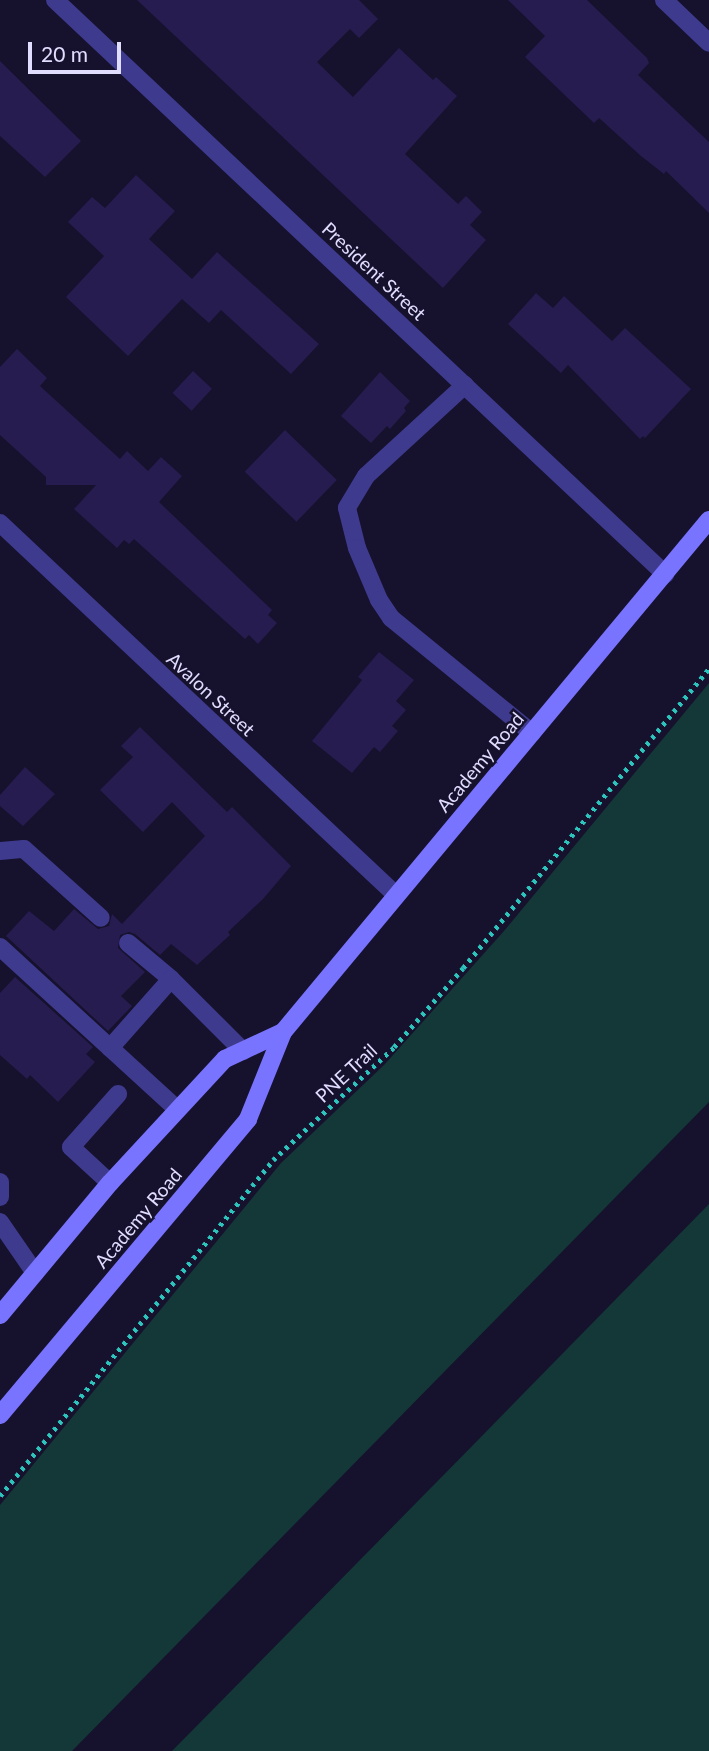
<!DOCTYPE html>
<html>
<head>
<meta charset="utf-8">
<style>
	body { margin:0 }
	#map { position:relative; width:709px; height:1751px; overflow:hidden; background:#16112d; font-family:Lato,sans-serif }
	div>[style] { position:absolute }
	.green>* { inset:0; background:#133837 }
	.building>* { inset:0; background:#271c4f; transform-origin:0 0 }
	.path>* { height:4.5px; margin-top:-2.25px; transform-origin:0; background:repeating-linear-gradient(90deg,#2cc4bd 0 3.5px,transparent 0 8.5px) }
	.service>* { height:18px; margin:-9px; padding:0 9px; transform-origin:9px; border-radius:9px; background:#3e3a8e }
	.minor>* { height:18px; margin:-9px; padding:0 9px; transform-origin:9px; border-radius:9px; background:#3e3a8e }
	.secondary>* { height:18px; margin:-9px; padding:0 9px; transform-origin:9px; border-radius:9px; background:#7974ff }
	span { translate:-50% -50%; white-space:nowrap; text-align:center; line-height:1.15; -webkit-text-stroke:5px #16112d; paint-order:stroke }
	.street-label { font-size:19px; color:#e1ddff }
	.scale { position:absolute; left:28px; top:42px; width:93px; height:32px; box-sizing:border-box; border:4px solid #e1ddff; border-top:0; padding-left:9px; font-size:21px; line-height:24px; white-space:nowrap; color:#e1ddff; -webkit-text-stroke:5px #16112d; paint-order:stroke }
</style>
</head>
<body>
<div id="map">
	<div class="green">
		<div style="clip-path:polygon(709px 683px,709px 1102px,72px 1751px,0 1751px,0 1505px,281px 1163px,385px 1064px,504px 931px)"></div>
		<div style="clip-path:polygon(709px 1204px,709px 1751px,172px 1751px,479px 1439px)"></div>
	</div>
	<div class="building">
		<div style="clip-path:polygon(137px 0,359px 0,378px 19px,359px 38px,350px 29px,317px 62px,353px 97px,399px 48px,433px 80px,436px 77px,457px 96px,405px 154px,458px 204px,466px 196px,482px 212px,470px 225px,486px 240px,443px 288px)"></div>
		<div style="clip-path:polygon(508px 0,587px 0,647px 58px,649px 63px,638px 75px,709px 142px,709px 213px,666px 171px,664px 174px,641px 156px,599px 118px,594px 123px,525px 57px,545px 36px)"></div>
		<div style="clip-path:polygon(0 61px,81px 141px,45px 177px,0 136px)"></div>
		<div style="clip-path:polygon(136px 175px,175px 211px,149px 239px,192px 279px,217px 252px,319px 344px,291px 374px,221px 310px,209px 323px,182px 299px,128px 356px,66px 297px,104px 256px,68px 222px,92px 197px,105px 208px)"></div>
		<div style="clip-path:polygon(536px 293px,553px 308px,564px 296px,612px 341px,625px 328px,691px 389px,645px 438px,643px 436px,640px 439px,568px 365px,561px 373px,508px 324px)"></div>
		<div style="clip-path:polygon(17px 349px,47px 378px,40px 386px,120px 459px,127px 451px,148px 471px,161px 457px,182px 476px,159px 502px,272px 610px,268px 615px,277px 623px,258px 644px,249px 635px,245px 639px,134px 539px,129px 544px,124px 540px,117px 548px,74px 509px,96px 485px,46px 485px,46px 477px,0 435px,0 367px)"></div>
		<div style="left:193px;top:371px;width:26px;height:30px;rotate:43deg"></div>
		<div style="clip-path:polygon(380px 372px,410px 401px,404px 408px,406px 411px,390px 429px,387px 426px,371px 443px,341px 416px)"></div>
		<div style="left:285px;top:430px;width:72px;height:58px;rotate:44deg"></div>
		<div style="clip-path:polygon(379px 652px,414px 680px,396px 701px,406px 710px,392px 726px,398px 731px,380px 752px,374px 747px,352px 773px,312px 741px,362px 680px,358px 677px)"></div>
		<div style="clip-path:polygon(140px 727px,227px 812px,232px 807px,291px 866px,263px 899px,228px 932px,230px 935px,197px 965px,171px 944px,160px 955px,135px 934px,129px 932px,120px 935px,118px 948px,145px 972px,121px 996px,132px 1006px,108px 1031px,6px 936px,29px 911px,54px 931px,74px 909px,98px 929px,109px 926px,112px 914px,122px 924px,205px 836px,172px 802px,143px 832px,100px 790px,133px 757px,121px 746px)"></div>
		<div style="clip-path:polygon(25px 767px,55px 794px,23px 826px,0 806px,0 795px)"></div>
		<div style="clip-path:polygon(15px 977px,93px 1047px,86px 1054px,95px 1062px,58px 1102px,30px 1075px,27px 1079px,0 1055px,0 993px)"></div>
	</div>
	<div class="path">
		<div style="left:0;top:1496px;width:433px;rotate:-50.9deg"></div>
		<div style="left:273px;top:1160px;width:166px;rotate:-43deg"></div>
		<div style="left:394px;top:1047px;width:105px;rotate:-48.9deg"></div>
		<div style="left:463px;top:968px;width:387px;rotate:-50.6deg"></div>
	</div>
	<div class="service">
		<div style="left:465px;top:385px;width:134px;rotate:137.4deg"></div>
		<div style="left:366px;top:476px;width:37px;rotate:121deg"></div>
		<div style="left:347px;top:508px;width:41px;rotate:76deg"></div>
		<div style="left:357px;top:548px;width:56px;rotate:67.1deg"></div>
		<div style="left:379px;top:600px;width:22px;rotate:56deg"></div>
		<div style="left:391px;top:618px;width:182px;rotate:39.2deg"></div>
		<div style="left:0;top:851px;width:24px;rotate:-5deg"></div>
		<div style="left:24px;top:849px;width:103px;rotate:41.9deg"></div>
		<div style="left:128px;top:943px;width:56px;rotate:39.9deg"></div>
		<div style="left:171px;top:979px;width:102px;rotate:45deg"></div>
		<div style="left:0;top:947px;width:239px;rotate:42.5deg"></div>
		<div style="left:110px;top:1048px;width:92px;rotate:-48.5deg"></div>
		<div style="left:0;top:1182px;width:15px;rotate:90deg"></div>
		<div style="left:110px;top:1183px;width:53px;rotate:-137.3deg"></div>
		<div style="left:71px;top:1147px;width:71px;rotate:-48.4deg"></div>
		<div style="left:0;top:1222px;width:62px;rotate:55.5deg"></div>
	</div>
	<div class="minor">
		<div style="left:55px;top:0;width:838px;rotate:43.26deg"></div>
		<div style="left:664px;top:0;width:62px;rotate:43.7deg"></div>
		<div style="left:0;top:523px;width:543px;rotate:43.21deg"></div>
	</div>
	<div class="secondary">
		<div style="left:0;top:1315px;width:172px;rotate:-50.2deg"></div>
		<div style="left:110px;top:1183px;width:169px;rotate:-47.2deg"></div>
		<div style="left:225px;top:1059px;width:64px;rotate:-25deg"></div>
		<div style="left:0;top:1415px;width:386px;rotate:-50deg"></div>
		<div style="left:248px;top:1119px;width:94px;rotate:-68.1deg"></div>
		<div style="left:283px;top:1032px;width:666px;rotate:-50.24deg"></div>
	</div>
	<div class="street-label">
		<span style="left:374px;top:271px;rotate:43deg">President Street</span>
		<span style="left:211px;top:694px;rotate:43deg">Avalon Street</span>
		<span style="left:480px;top:762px;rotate:-50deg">Academy Road</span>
		<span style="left:346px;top:1073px;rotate:-43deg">PNE Trail</span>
		<span style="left:138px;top:1218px;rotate:-50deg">Academy Road</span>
	</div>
	<div class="scale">20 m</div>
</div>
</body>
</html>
